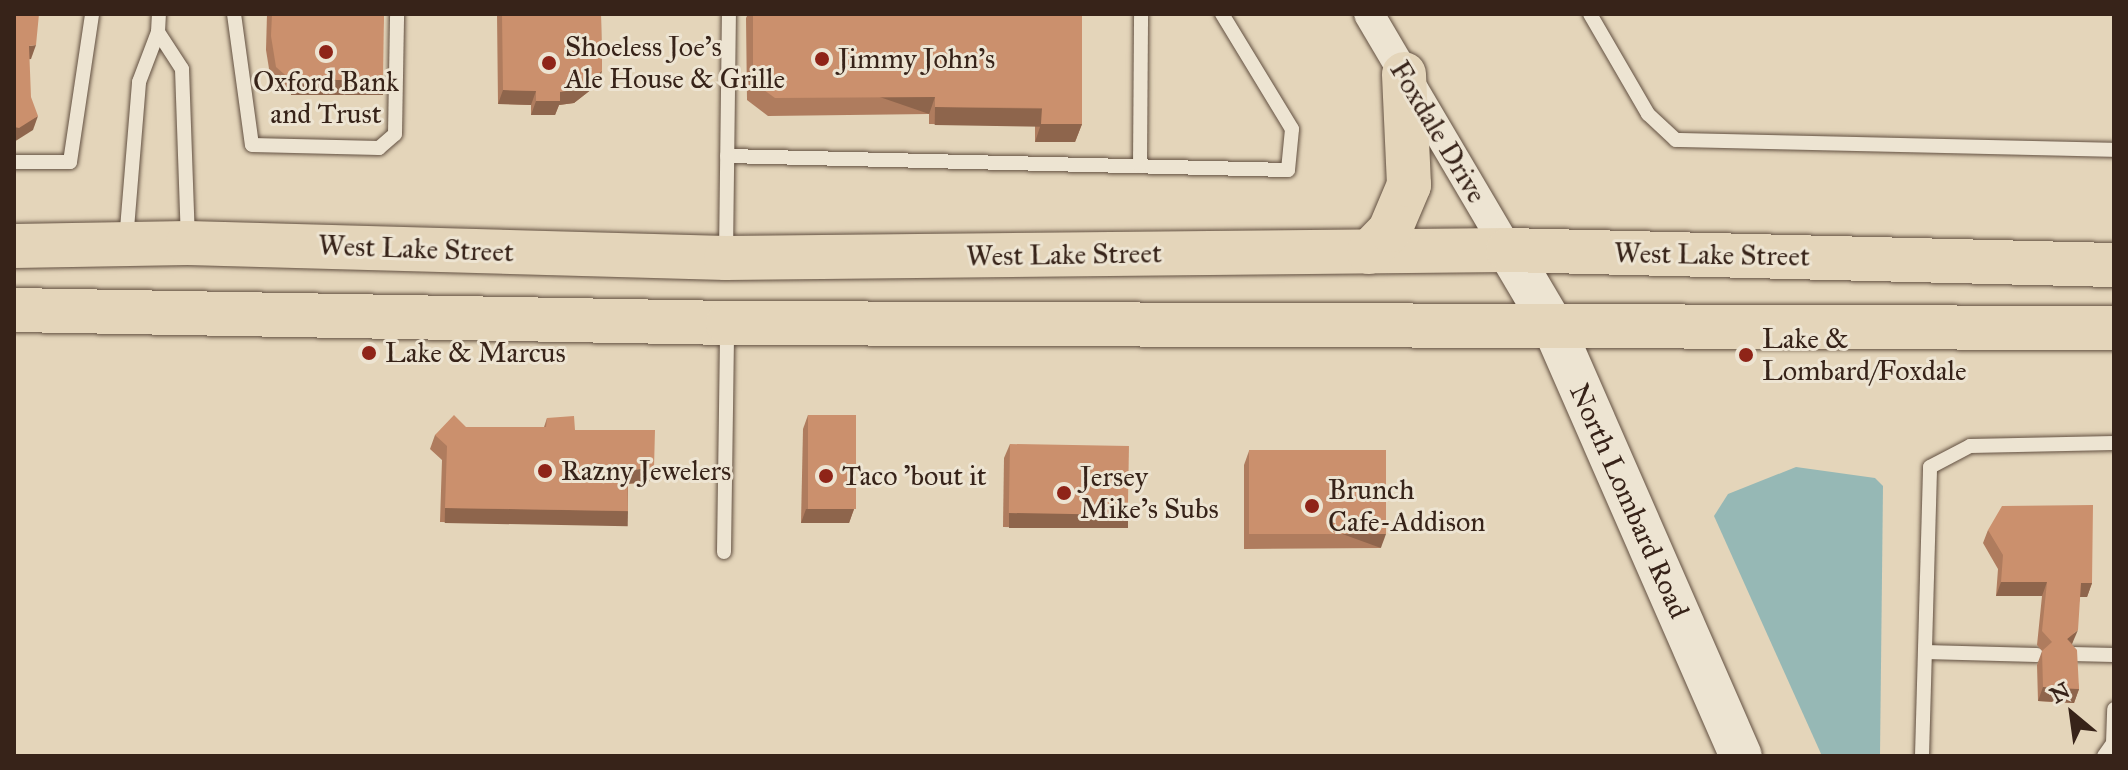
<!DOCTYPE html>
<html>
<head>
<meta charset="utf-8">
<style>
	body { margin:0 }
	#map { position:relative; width:2128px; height:770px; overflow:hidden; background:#e4d5ba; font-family:"IM FELL Great Primer",serif }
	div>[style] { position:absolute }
	.water>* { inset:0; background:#96b8b5 }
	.roads { filter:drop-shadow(0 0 2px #625041) drop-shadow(0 0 2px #625041) }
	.lane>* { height:14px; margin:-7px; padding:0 7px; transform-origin:7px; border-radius:7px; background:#ede4d2 }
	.street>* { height:30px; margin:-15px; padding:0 15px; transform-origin:15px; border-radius:15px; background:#ede4d2 }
	.secondary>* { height:42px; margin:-21px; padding:0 21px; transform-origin:21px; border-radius:21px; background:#ede4d2 }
	.primary>* { height:44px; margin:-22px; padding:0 22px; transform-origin:22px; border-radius:22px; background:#e4d5ba }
	.wall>* { inset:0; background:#af7c5e }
	.shaded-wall>* { inset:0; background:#8e654c; transform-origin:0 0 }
	.building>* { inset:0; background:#cb906d; transform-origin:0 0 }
	.dots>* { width:22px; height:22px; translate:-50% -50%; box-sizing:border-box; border:4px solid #ede4d2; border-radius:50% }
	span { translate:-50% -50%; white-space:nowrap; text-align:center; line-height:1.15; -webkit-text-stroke:6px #ede4d2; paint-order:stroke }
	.poi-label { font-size:28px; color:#372319 }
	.left { translate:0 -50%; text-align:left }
	.street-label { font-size:28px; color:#372319 }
	.frame { position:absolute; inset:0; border:16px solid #372319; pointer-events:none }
	.north { position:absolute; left:2032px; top:674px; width:80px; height:80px; -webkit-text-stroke:6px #ede4d2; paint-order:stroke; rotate:331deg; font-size:22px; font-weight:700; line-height:32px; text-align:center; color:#372319 }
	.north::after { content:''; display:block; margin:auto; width:28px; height:36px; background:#372319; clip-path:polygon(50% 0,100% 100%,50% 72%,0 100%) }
</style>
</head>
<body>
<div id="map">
	<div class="water">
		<div style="clip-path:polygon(1796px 467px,1875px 478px,1883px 486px,1880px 756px,1822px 756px,1714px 516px,1728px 494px)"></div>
	</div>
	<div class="roads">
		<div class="lane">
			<div style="left:234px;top:14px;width:132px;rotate:82.2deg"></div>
			<div style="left:252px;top:145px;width:127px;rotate:1.4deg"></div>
			<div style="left:379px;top:148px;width:21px;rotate:-41deg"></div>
			<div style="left:395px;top:134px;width:120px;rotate:-89deg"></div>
			<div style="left:1590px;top:14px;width:116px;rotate:59.9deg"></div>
			<div style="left:1648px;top:114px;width:38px;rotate:43deg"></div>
			<div style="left:1676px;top:140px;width:438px;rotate:1.3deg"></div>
			<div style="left:158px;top:32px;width:44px;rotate:57deg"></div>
			<div style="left:182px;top:69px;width:171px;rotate:88deg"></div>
			<div style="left:727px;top:156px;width:561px;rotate:1.43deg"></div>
			<div style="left:1288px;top:170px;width:41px;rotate:-84.4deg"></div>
			<div style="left:1292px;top:129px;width:135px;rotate:-121.3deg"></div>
			<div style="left:14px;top:162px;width:56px"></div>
			<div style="left:70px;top:162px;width:150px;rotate:-81.5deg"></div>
			<div style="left:1140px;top:166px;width:152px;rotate:-89.6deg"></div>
			<div style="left:126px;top:241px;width:160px;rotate:-85.3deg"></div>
			<div style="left:139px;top:82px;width:53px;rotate:-69.2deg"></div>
			<div style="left:158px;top:32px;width:18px;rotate:-87deg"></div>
			<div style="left:726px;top:254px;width:240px;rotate:-89.3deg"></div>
			<div style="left:724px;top:552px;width:224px;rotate:-89.2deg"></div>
			<div style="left:1925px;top:652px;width:112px;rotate:1.5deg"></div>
			<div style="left:2072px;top:654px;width:42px;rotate:1.4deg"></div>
			<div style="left:1922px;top:756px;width:289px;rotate:-88.4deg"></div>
			<div style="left:1930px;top:467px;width:45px;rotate:-27.7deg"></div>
			<div style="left:1970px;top:446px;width:144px;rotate:-1.2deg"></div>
			<div style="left:2104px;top:756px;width:16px;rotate:-55deg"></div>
			<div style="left:2113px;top:743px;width:34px;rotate:-88deg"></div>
		</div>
		<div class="street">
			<div style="left:1369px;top:14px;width:274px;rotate:59.5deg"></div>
		</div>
		<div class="secondary">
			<div style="left:1508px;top:250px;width:88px;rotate:59.4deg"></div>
			<div style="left:1553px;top:326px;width:469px;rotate:66.4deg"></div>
		</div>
		<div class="primary">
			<div style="left:14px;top:246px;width:174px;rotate:-1deg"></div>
			<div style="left:188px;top:243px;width:538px;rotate:1.6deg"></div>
			<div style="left:726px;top:258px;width:782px;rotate:-0.59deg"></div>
			<div style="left:1508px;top:250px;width:606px;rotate:1.42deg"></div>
			<div style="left:1369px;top:252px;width:30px;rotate:-46deg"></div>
			<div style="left:1390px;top:230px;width:49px;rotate:-67.1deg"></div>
			<div style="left:1409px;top:185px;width:111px;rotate:-92.6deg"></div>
			<div style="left:14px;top:310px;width:714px;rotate:1.04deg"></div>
			<div style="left:728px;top:323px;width:1386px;rotate:0.21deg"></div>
		</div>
	</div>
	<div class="wall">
		<div style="clip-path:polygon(267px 14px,384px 14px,378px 94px,285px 94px,271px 81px,266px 50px)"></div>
		<div style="clip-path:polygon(497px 14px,601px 14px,602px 71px,597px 85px,574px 103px,559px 105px,555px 115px,531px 115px,531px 105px,498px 104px)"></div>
		<div style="clip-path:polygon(748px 14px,1082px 14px,1082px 124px,1075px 142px,1035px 142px,1035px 125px,929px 124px,929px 114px,768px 116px,747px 100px,746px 18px)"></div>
		<div style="clip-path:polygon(808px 415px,854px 509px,849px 523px,801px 523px,803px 429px)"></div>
		<div style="clip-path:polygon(547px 418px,575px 430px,649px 482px,628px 484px,628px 511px,623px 525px,440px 522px,442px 460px,430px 449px,435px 435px,466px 427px,544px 427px)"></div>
		<div style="clip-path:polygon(1010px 444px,1122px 528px,1003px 527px,1004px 458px)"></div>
		<div style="clip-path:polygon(1249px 451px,1381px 548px,1244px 549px,1244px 465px)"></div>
		<div style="clip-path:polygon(1988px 530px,2092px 583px,2087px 597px,2080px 597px,2072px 644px,2079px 689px,2074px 703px,2038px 701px,2037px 665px,2042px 651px,2037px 645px,2042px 596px,1996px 596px,1998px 569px,1983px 543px)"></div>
	</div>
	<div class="shaded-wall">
		<div style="clip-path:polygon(36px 45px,31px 59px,24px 60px,29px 46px)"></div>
		<div style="clip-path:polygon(602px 71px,597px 85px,574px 103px,559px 105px,555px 115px,531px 115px,536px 101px,560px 92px)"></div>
		<div style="left:291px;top:80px;width:92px;height:15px"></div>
		<div style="clip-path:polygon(503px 90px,536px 91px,531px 105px,498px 104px)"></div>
		<div style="left:935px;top:97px;width:18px;height:160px;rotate:109deg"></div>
		<div style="left:935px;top:107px;width:107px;height:18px;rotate:1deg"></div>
		<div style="clip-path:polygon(38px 116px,33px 130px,14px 142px,14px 127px)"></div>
		<div style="clip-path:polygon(1041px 124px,1082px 124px,1075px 142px,1035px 142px)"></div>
		<div style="clip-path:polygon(654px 468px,649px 482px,622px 484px,627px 470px)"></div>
		<div style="left:445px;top:508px;width:183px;height:15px;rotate:1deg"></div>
		<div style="clip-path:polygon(806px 509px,854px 509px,849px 523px,801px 523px)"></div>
		<div style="left:1009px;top:513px;width:119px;height:15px"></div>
		<div style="left:1386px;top:534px;width:15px;height:137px;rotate:110deg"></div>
		<div style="clip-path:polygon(2001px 582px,2047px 582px,2042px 596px,1996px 596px)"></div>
		<div style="clip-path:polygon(2081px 583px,2092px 583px,2087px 597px,2076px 597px)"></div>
		<div style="clip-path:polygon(2078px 630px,2072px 644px,2067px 639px)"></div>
		<div style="clip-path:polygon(2043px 687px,2079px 689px,2074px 703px,2038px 701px)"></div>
	</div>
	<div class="building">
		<div style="clip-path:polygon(14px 14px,39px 14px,36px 45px,29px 46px,31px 97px,38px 116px,19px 128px,14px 127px)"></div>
		<div style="clip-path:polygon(272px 14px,384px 14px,383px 80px,291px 80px,276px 67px,271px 36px)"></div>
		<div style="clip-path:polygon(502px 14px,601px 14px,602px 71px,579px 89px,560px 92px,560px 101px,536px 101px,536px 91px,503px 90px)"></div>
		<div style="clip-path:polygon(753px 14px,1082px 14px,1082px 124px,1041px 124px,1042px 108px,935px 107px,935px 97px,775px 98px,753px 82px)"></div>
		<div style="clip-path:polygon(454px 415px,466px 427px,546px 427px,547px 418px,574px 416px,575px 430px,655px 430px,654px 468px,627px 470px,628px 511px,445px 508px,447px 446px,435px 435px)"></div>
		<div style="left:808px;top:415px;width:48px;height:94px"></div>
		<div style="left:1010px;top:444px;width:119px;height:69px;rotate:1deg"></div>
		<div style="left:1386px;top:450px;width:84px;height:137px;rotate:90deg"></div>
		<div style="clip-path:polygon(2093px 505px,2092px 583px,2081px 583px,2078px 630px,2067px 639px,2077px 650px,2079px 689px,2043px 687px,2042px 651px,2052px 642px,2042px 631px,2047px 582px,2001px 582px,2003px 555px,1988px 530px,2002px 506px)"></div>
	</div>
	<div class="dots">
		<div style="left:326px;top:52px;background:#8f2418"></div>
		<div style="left:822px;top:59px;background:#8f2418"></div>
		<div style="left:549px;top:63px;background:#8f2418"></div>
		<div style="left:369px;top:353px;background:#8f2418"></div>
		<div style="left:1746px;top:355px;background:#8f2418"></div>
		<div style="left:545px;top:471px;background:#8f2418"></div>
		<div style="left:826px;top:476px;background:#8f2418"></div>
		<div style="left:1064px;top:493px;background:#8f2418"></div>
		<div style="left:1312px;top:506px;background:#8f2418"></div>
	</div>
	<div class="poi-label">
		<span class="left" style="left:565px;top:63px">Shoeless Joe's<br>Ale House &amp; Grille</span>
		<span class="left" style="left:838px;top:59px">Jimmy John's</span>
		<span style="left:326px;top:98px">Oxford Bank<br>and Trust</span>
		<span class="left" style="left:1762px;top:355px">Lake &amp;<br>Lombard/Foxdale</span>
		<span class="left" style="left:385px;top:353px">Lake &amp; Marcus</span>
		<span class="left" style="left:561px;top:471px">Razny Jewelers</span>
		<span class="left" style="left:842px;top:476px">Taco 'bout it</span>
		<span class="left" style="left:1080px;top:493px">Jersey<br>Mike's Subs</span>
		<span class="left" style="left:1328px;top:506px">Brunch<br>Cafe-Addison</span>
	</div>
	<div class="street-label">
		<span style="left:1438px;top:132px;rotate:59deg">Foxdale Drive</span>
		<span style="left:416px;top:249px;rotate:2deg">West Lake Street</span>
		<span style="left:1064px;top:255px;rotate:-1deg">West Lake Street</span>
		<span style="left:1712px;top:255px;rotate:1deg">West Lake Street</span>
		<span style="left:1629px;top:501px;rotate:66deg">North Lombard Road</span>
	</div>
	<div class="frame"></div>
	<div class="north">N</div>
</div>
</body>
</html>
